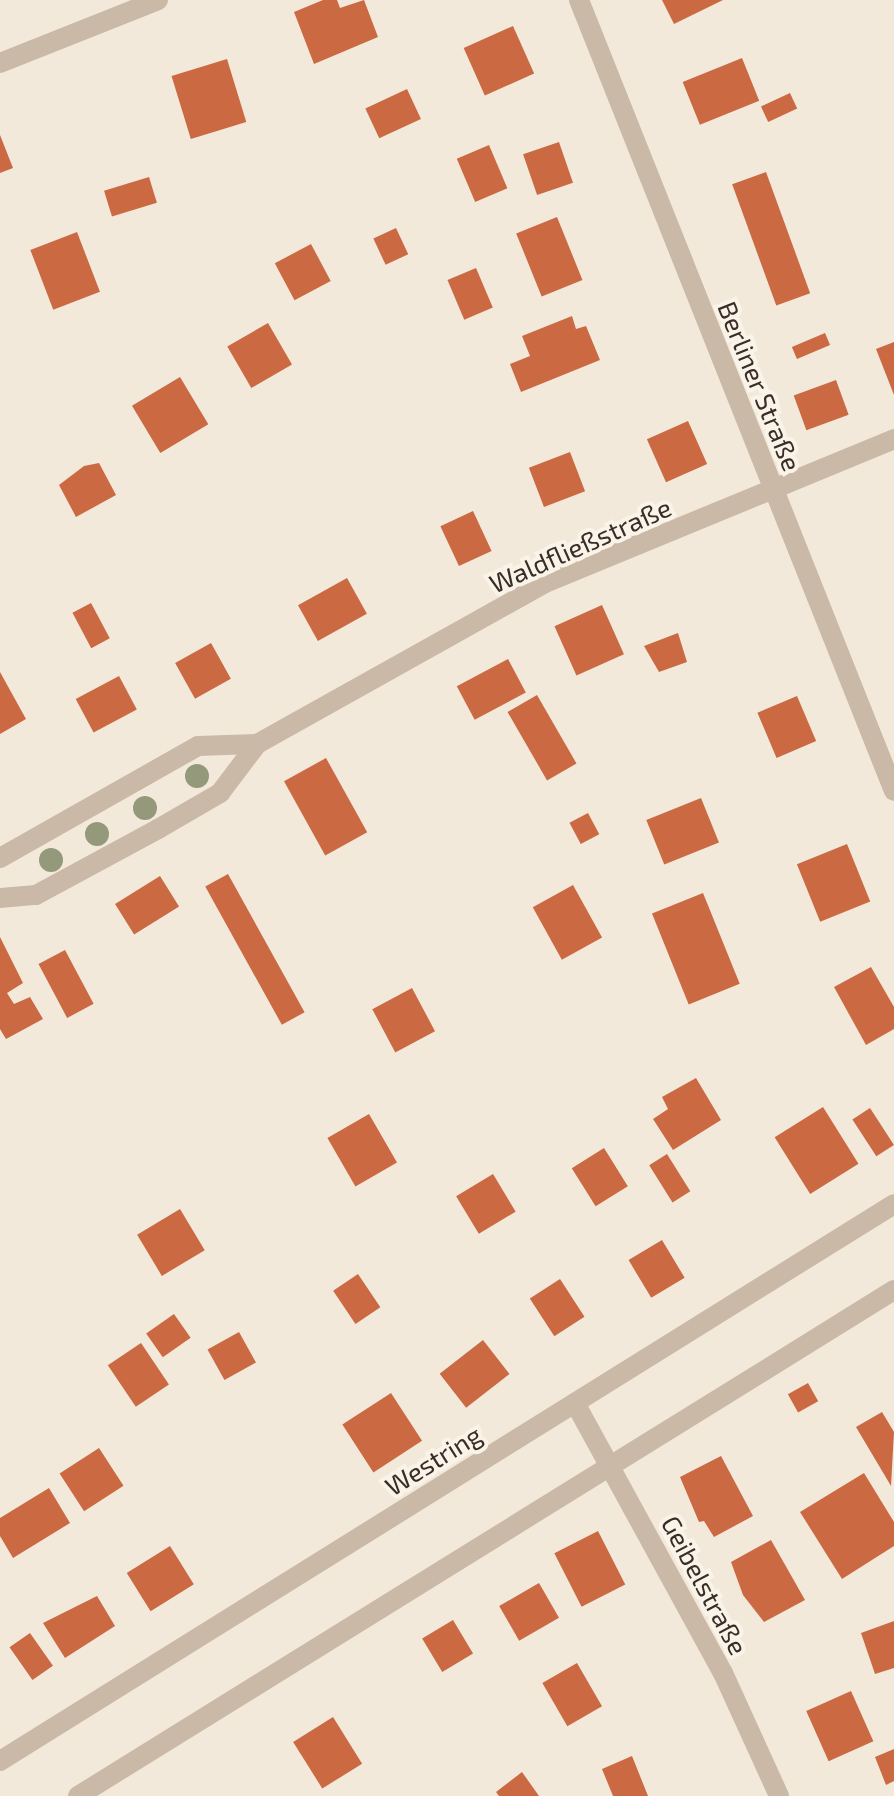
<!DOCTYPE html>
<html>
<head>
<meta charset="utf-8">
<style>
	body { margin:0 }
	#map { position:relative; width:894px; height:1796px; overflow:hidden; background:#f3e9db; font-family:"Exo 2",sans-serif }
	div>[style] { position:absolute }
	.building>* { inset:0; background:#ca6942; transform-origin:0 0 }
	.minor>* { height:20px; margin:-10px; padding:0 10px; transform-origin:10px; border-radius:10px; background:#cbb9a7 }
	.tertiary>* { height:20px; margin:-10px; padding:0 10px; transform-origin:10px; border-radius:10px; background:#cbb9a7 }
	.trees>* { width:24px; height:24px; margin:-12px; border-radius:50%; background:#93997a }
	span { translate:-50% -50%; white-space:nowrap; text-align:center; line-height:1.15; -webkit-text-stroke:8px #faf3e8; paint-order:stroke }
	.street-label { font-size:26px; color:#382d28 }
</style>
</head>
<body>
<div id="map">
	<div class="building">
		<div style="clip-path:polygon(323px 0,337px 0,340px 8px,364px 0,378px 37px,314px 64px,294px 12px)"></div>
		<div style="clip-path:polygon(662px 0,723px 0,674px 24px)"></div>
		<div style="left:513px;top:26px;width:52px;height:54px;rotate:66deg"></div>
		<div style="left:742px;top:58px;width:46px;height:64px;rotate:68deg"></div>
		<div style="left:227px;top:59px;width:66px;height:58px;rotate:73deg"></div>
		<div style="left:407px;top:89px;width:33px;height:46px;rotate:65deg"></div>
		<div style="left:790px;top:93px;width:17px;height:32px;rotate:65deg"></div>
		<div style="clip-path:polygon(0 135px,13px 168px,0 173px)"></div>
		<div style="left:559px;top:142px;width:43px;height:38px;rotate:71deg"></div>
		<div style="left:489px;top:145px;width:47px;height:35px;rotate:67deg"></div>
		<div style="left:766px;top:172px;width:129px;height:36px;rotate:70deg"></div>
		<div style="left:149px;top:177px;width:27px;height:47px;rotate:73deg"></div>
		<div style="left:557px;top:217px;width:68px;height:44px;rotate:68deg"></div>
		<div style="left:396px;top:228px;width:29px;height:25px;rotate:65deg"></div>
		<div style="left:77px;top:232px;width:64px;height:50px;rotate:69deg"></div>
		<div style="left:311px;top:244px;width:42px;height:41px;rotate:62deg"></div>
		<div style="left:476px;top:268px;width:43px;height:31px;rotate:67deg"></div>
		<div style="clip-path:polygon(572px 316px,576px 329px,586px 326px,600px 360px,521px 392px,510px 364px,530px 356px,522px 336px)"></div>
		<div style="left:268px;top:323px;width:48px;height:47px;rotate:60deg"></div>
		<div style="left:825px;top:333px;width:13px;height:36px;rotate:67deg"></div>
		<div style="clip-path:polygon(894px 342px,894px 395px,876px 349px)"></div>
		<div style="left:180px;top:377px;width:55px;height:56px;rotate:59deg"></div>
		<div style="left:836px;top:380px;width:37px;height:45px;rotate:70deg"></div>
		<div style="left:688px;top:421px;width:47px;height:45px;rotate:66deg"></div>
		<div style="left:570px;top:452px;width:42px;height:44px;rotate:69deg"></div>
		<div style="clip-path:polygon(99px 463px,116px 495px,76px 517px,59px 485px,84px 466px)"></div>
		<div style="left:473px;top:511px;width:44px;height:36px;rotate:65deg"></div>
		<div style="left:347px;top:578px;width:41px;height:56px;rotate:61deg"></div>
		<div style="left:91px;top:603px;width:40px;height:21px;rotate:62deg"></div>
		<div style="left:602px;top:605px;width:54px;height:52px;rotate:66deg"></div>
		<div style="clip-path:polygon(678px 633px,687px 662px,659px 672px,644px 646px)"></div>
		<div style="left:211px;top:643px;width:41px;height:41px;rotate:61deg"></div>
		<div style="left:508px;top:659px;width:38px;height:58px;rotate:62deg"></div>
		<div style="clip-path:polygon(0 672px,26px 719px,0 734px)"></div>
		<div style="left:119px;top:676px;width:38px;height:49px;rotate:62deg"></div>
		<div style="left:537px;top:695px;width:79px;height:34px;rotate:60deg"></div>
		<div style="left:797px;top:696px;width:49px;height:43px;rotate:67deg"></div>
		<div style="left:326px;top:758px;width:85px;height:48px;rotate:61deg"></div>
		<div style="left:701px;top:798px;width:48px;height:59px;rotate:68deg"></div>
		<div style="left:588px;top:813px;width:24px;height:21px;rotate:62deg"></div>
		<div style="left:847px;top:844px;width:62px;height:54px;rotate:68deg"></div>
		<div style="left:228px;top:874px;width:158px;height:26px;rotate:61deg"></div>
		<div style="left:160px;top:876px;width:36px;height:53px;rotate:58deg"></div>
		<div style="left:573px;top:885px;width:60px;height:46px;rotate:61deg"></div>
		<div style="left:703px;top:893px;width:98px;height:55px;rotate:68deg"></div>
		<div style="clip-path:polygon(0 937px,23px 983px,7px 993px,14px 1004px,30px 997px,43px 1019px,6px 1039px,0 1029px)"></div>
		<div style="left:65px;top:950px;width:61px;height:30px;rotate:62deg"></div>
		<div style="clip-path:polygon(871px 967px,894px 1007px,894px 1029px,866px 1045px,834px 987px)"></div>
		<div style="left:412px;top:988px;width:49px;height:45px;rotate:62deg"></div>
		<div style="clip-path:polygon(696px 1078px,721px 1120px,673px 1150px,653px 1119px,668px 1109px,662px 1097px)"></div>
		<div style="left:823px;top:1107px;width:67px;height:57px;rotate:58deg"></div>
		<div style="left:870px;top:1108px;width:44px;height:21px;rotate:57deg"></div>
		<div style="left:369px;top:1114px;width:56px;height:48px;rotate:60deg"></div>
		<div style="left:604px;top:1148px;width:45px;height:38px;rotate:58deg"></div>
		<div style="left:667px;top:1154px;width:44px;height:21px;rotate:58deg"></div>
		<div style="left:493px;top:1174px;width:44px;height:43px;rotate:59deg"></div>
		<div style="left:180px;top:1209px;width:48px;height:50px;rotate:59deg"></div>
		<div style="left:662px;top:1240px;width:44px;height:39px;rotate:59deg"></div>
		<div style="left:358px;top:1274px;width:40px;height:30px;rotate:56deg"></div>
		<div style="left:560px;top:1279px;width:45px;height:36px;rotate:57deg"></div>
		<div style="left:174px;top:1314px;width:29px;height:34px;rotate:55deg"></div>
		<div style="left:239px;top:1332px;width:35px;height:36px;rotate:61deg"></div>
		<div style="left:483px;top:1340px;width:43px;height:55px;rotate:52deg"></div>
		<div style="left:141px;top:1343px;width:50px;height:40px;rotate:56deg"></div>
		<div style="left:808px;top:1383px;width:21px;height:23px;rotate:61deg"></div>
		<div style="left:391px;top:1393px;width:57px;height:58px;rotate:57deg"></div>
		<div style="clip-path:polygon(882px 1412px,894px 1432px,891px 1486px,856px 1427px)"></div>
		<div style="left:99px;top:1448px;width:45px;height:47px;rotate:57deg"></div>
		<div style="clip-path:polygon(721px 1456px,753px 1516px,714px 1537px,704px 1521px,699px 1522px,680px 1477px)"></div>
		<div style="clip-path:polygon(864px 1473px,894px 1522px,894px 1546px,842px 1579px,800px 1512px)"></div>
		<div style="clip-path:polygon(49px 1488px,70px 1523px,13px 1558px,0 1536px,0 1518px)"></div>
		<div style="left:598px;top:1531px;width:60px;height:49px;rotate:63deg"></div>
		<div style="clip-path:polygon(771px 1540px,805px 1600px,764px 1622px,743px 1595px,731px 1562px)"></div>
		<div style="left:170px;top:1546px;width:45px;height:51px;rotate:58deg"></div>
		<div style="left:539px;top:1583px;width:40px;height:46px;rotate:60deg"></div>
		<div style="clip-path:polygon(97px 1596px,115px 1626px,65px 1658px,43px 1623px)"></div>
		<div style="left:453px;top:1620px;width:39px;height:36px;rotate:59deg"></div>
		<div style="clip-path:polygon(894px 1621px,894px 1668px,875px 1674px,861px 1633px)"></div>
		<div style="left:30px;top:1633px;width:40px;height:25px;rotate:55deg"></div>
		<div style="left:577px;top:1663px;width:50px;height:40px;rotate:60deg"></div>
		<div style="left:851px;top:1691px;width:55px;height:49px;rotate:66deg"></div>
		<div style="left:333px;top:1717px;width:55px;height:47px;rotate:58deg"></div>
		<div style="clip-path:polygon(894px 1749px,894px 1781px,886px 1785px,875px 1757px)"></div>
		<div style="clip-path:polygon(632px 1756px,648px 1796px,613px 1796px,602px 1769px)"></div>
		<div style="clip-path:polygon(522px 1772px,539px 1796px,499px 1796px,496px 1792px)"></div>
	</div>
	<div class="minor">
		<div style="left:579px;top:0;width:851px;rotate:68.29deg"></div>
		<div style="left:0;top:63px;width:170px;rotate:-21.7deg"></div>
		<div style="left:0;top:858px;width:227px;rotate:-29.5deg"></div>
		<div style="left:198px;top:746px;width:59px;rotate:-1.9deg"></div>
		<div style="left:0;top:898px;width:36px;rotate:-5deg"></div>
		<div style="left:36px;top:895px;width:139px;rotate:-28.4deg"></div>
		<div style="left:158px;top:829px;width:72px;rotate:-30.1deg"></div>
		<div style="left:220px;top:793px;width:61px;rotate:-52.9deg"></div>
		<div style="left:257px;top:744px;width:330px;rotate:-29.2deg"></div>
		<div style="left:545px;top:583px;width:378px;rotate:-22.4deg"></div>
		<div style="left:575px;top:1403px;width:308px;rotate:61.3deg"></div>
		<div style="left:723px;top:1673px;width:135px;rotate:65.5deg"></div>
		<div style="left:78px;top:1796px;width:960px;rotate:-31.8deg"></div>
	</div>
	<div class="tertiary">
		<div style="left:0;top:1761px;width:1053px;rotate:-31.92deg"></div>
	</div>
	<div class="trees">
		<div style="left:197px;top:776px"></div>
		<div style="left:145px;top:808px"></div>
		<div style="left:97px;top:834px"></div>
		<div style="left:51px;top:860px"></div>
	</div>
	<div class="street-label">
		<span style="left:760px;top:386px;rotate:68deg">Berliner Straße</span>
		<span style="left:580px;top:545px;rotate:-24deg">Waldfließstraße</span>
		<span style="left:433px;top:1460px;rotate:-32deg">Westring</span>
		<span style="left:705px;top:1585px;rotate:62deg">Geibelstraße</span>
	</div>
</div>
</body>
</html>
